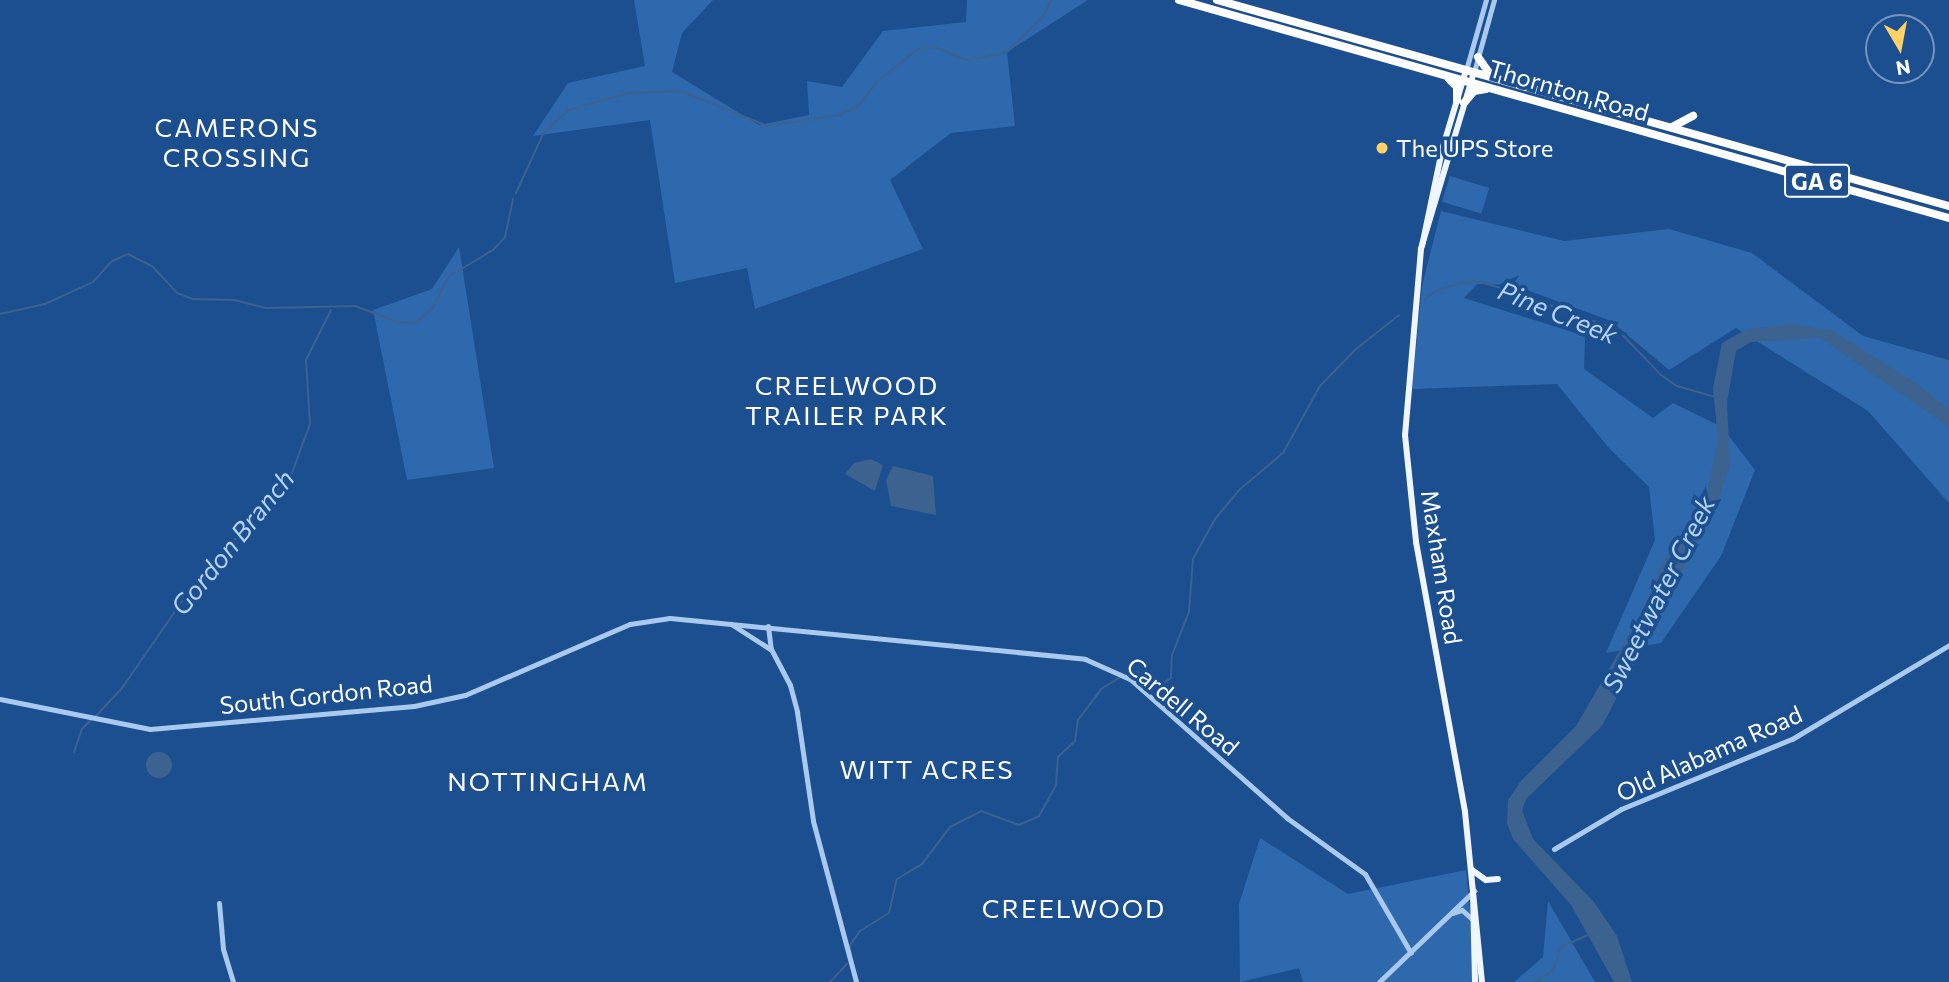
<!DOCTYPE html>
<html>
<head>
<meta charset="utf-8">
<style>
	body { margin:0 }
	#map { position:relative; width:1949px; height:982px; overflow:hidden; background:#1b4f8f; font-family:Commissioner,sans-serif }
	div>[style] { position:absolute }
	.green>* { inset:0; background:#2e69ad; transform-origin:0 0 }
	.water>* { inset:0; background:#3c6290 }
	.round { border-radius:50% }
	.stream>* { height:2px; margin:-1px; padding:0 1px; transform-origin:1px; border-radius:1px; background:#3c6290 }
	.minor>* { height:5px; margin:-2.5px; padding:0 2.5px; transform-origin:2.5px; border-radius:2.5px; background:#a9c9ee }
	.major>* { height:6px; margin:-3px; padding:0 3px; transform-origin:3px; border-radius:3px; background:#f0f6ff }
	.highway>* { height:8px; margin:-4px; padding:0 4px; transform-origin:4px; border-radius:4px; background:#fff }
	.dots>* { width:19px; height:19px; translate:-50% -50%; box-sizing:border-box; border:4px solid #1b4f8f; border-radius:50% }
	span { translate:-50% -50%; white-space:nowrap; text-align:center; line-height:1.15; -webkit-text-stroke:7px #1b4f8f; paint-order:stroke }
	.shield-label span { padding:2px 5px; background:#1b4f8f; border:2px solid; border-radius:5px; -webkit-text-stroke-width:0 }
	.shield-label { font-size:23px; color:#fff; font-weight:700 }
	.street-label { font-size:24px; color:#fff }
	.poi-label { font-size:24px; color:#fff }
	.left { translate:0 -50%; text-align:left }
	.neighbourhood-label { font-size:26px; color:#fff; letter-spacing:2px }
	.water-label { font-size:26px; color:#b5d3f5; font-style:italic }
	.north { position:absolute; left:1865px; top:14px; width:70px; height:70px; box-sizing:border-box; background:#1b4f8f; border:2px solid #7695bc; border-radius:50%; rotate:170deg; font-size:19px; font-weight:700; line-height:28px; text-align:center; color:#fff }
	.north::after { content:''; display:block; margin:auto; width:24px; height:32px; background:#ffd166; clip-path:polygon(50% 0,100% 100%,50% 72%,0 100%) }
</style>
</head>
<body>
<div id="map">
	<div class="green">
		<div style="clip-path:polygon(634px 0,713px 0,682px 33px,672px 72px,759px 125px,809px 115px,807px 81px,842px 87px,883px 31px,966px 22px,967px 0,1088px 0,1007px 52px,1015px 126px,951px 133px,890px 180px,923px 249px,755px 309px,747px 268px,675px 283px,650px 120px,533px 136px,568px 83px,645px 66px)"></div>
		<div style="left:1450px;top:176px;width:41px;height:27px;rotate:17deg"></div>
		<div style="clip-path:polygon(1441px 211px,1564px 241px,1669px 229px,1752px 253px,1863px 336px,1949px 360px,1949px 503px,1868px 411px,1736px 328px,1669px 370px,1611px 321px,1513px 285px,1477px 284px,1464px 298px,1585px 336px,1584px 369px,1653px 418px,1673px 403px,1722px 427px,1755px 470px,1721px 556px,1661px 643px,1606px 653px,1655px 540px,1649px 487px,1608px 447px,1557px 384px,1412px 389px,1422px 286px)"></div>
		<div style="clip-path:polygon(459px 247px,494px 468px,407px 480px,373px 310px,432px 289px)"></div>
		<div style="clip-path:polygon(1260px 838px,1348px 894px,1466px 870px,1477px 982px,1303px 982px,1299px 968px,1240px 982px,1239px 904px)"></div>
		<div style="clip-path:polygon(1548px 901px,1595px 982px,1514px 982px,1543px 957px)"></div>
	</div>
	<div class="water">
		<div style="clip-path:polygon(1793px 324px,1833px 331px,1917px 384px,1949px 409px,1949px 427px,1820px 338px,1751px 342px,1736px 351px,1727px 402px,1730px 465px,1715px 508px,1602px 726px,1526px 799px,1522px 810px,1533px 839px,1594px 902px,1617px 936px,1632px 982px,1614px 982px,1571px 905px,1513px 839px,1507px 823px,1508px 800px,1521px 781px,1576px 726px,1642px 612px,1663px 562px,1689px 529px,1707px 492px,1718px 439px,1713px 388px,1722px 343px,1747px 329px)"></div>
		<div style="clip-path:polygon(871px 459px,883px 465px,875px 491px,845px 474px,854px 463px)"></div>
		<div style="clip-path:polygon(893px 466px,933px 476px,936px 515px,891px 506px,886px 480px)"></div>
		<div class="round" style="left:146px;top:752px;width:26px;height:26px"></div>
	</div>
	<div class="stream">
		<div style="left:516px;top:193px;width:65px;rotate:-65.4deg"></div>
		<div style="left:543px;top:134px;width:35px;rotate:-44deg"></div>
		<div style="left:568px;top:110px;width:63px;rotate:-15.6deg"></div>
		<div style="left:629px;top:93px;width:52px;rotate:-2.2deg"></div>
		<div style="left:681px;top:91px;width:93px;rotate:22.1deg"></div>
		<div style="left:767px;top:126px;width:74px;rotate:-8.6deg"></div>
		<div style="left:840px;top:115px;width:21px;rotate:-28deg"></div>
		<div style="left:859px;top:105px;width:29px;rotate:-52deg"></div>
		<div style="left:877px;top:82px;width:53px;rotate:-38.8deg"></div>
		<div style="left:918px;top:49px;width:17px;rotate:-7deg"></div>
		<div style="left:935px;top:47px;width:34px;rotate:23deg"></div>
		<div style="left:966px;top:60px;width:41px;rotate:-9.9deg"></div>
		<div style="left:1006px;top:53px;width:52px;rotate:-45deg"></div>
		<div style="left:1043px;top:16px;width:18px;rotate:-63deg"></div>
		<div style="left:1424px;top:300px;width:16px;rotate:-38deg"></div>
		<div style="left:1437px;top:290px;width:25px;rotate:-16deg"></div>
		<div style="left:1461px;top:283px;width:20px;rotate:-3deg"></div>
		<div style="left:1481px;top:282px;width:28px;rotate:17deg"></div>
		<div style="left:1508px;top:290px;width:117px;rotate:20deg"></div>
		<div style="left:1618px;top:330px;width:62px;rotate:46.3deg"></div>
		<div style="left:1661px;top:375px;width:19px;rotate:35deg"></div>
		<div style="left:1677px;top:386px;width:40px;rotate:16deg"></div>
		<div style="left:0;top:314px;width:46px;rotate:-12.5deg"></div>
		<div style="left:45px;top:304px;width:53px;rotate:-24.6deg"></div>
		<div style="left:93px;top:282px;width:28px;rotate:-48deg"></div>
		<div style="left:112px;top:261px;width:17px;rotate:-24deg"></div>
		<div style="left:128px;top:254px;width:28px;rotate:27deg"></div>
		<div style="left:153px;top:267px;width:35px;rotate:47deg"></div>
		<div style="left:177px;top:293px;width:17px;rotate:21deg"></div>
		<div style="left:193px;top:299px;width:41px;rotate:1.4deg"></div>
		<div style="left:234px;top:300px;width:34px;rotate:14deg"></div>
		<div style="left:267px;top:308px;width:88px;rotate:-1.3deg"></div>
		<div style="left:355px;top:306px;width:46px;rotate:20.4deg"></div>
		<div style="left:398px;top:322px;width:17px;rotate:3deg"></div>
		<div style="left:415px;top:323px;width:23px;rotate:-40deg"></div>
		<div style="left:433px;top:308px;width:34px;rotate:-64deg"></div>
		<div style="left:448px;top:277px;width:52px;rotate:-31deg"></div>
		<div style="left:493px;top:250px;width:18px;rotate:-47deg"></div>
		<div style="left:505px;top:237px;width:39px;rotate:-78deg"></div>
		<div style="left:1127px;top:674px;width:10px;rotate:-11deg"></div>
		<div style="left:1137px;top:672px;width:29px;rotate:22deg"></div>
		<div style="left:1164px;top:683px;width:9px;rotate:-36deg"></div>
		<div style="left:1171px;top:678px;width:23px;rotate:-88deg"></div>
		<div style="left:1172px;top:655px;width:46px;rotate:-68.4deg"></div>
		<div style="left:1189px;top:612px;width:53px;rotate:-85.7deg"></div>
		<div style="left:1193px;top:559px;width:46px;rotate:-61.2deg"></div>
		<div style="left:1215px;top:519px;width:38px;rotate:-50deg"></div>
		<div style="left:1239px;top:490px;width:57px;rotate:-40.1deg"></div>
		<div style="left:1283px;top:453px;width:77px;rotate:-61.1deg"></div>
		<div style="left:1320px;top:386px;width:52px;rotate:-45.8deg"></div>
		<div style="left:1356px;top:349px;width:55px;rotate:-38.3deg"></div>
		<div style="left:95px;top:717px;width:40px;rotate:-47deg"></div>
		<div style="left:122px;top:688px;width:111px;rotate:-55.3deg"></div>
		<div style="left:185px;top:597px;width:164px;rotate:-49.2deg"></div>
		<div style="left:292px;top:473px;width:52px;rotate:-69.8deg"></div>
		<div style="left:310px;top:424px;width:64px;rotate:-93.6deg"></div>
		<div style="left:306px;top:360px;width:56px;rotate:-63.4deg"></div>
		<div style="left:74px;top:752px;width:24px;rotate:-71deg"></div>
		<div style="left:82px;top:729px;width:13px;rotate:-45deg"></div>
		<div style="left:851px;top:955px;width:10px;rotate:-96deg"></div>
		<div style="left:850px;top:945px;width:17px;rotate:-54deg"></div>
		<div style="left:860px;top:931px;width:34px;rotate:-32deg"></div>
		<div style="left:889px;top:913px;width:35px;rotate:-77deg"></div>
		<div style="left:897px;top:879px;width:29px;rotate:-31deg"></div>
		<div style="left:922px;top:864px;width:46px;rotate:-52.9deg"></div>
		<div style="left:950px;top:827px;width:35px;rotate:-27deg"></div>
		<div style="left:981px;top:811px;width:40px;rotate:20.2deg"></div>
		<div style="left:1019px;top:825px;width:22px;rotate:-24deg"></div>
		<div style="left:1039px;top:816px;width:35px;rotate:-61deg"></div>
		<div style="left:1056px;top:785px;width:28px;rotate:-86deg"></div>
		<div style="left:1058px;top:757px;width:23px;rotate:-43deg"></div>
		<div style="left:1075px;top:741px;width:21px;rotate:-82deg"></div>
		<div style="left:1078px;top:720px;width:39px;rotate:-53deg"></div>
		<div style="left:1101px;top:689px;width:25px;rotate:-32deg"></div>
		<div style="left:830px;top:982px;width:25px;rotate:-47deg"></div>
		<div style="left:1536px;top:982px;width:22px;rotate:-36deg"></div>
		<div style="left:1554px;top:969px;width:23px;rotate:-72deg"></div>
		<div style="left:1561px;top:947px;width:32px;rotate:-24deg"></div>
	</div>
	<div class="minor">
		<div style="left:1466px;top:70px;width:73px;rotate:-74.1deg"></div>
		<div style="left:1474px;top:72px;width:75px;rotate:-74.5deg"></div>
		<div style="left:731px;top:624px;width:46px;rotate:32.7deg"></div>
		<div style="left:768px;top:626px;width:23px;rotate:83deg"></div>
		<div style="left:771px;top:649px;width:41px;rotate:62.2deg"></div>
		<div style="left:790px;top:685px;width:28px;rotate:75deg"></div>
		<div style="left:797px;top:712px;width:110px;rotate:81.6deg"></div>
		<div style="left:813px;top:821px;width:167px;rotate:75deg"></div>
		<div style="left:0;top:699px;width:153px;rotate:11.3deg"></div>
		<div style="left:150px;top:729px;width:265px;rotate:-5deg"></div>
		<div style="left:414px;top:706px;width:52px;rotate:-12.2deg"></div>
		<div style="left:465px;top:695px;width:180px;rotate:-23.3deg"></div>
		<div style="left:630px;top:624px;width:40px;rotate:-8.5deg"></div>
		<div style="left:670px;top:618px;width:417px;rotate:5.6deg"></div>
		<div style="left:1085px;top:659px;width:49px;rotate:24deg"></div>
		<div style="left:1130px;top:679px;width:210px;rotate:41.5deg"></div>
		<div style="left:1287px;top:818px;width:96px;rotate:35.7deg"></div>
		<div style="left:1365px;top:874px;width:91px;rotate:59.8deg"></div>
		<div style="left:1554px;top:849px;width:78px;rotate:-30.8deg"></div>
		<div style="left:1621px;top:809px;width:185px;rotate:-22.3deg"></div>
		<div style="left:1792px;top:739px;width:183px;rotate:-30.9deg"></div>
		<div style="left:219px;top:903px;width:46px;rotate:85deg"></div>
		<div style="left:223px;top:949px;width:34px;rotate:73deg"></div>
		<div style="left:1452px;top:913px;width:10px;rotate:-17deg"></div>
		<div style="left:1462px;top:910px;width:13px;rotate:42deg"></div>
		<div style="left:1379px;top:982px;width:132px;rotate:-43.8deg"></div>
	</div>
	<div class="major">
		<div style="left:1474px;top:72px;width:185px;rotate:106.7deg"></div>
		<div style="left:1421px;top:249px;width:187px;rotate:94.9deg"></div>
		<div style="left:1405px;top:435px;width:108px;rotate:84.1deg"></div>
		<div style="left:1416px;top:542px;width:274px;rotate:79.7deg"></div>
		<div style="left:1465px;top:812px;width:171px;rotate:84.3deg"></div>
		<div style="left:1422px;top:246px;width:98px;rotate:-78.2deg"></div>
		<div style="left:1442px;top:150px;width:84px;rotate:-73.3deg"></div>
		<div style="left:1472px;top:870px;width:17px;rotate:36deg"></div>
		<div style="left:1486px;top:880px;width:12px;rotate:-5deg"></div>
		<div style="left:1473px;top:893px;width:89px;rotate:88.7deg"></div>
	</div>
	<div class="highway">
		<div style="left:1179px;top:0;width:800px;rotate:15.81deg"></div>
		<div style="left:1217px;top:0;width:760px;rotate:15.72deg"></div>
		<div style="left:1478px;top:57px;width:24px;rotate:55deg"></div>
		<div style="left:1449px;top:79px;width:11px;rotate:45deg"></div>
		<div style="left:1457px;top:87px;width:13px;rotate:90deg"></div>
		<div style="left:1464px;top:103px;width:16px;rotate:-50deg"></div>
		<div style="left:1474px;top:91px;width:12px;rotate:-9deg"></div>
		<div style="left:1672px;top:127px;width:24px;rotate:-28deg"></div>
	</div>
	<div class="dots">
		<div style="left:1382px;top:148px;background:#ffd166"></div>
	</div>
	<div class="shield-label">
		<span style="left:1817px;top:181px">GA 6</span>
	</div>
	<div class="street-label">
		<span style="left:1569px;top:90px;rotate:16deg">Thornton Road</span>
		<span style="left:1442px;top:567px;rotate:81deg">Maxham Road</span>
		<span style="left:326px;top:694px;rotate:-6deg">South Gordon Road</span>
		<span style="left:1183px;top:706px;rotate:40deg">Cardell Road</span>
		<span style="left:1709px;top:753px;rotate:-24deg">Old Alabama Road</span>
	</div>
	<div class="poi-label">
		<span class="left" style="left:1396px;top:148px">The UPS Store</span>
	</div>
	<div class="neighbourhood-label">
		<span style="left:237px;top:142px">CAMERONS<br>CROSSING</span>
		<span style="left:847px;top:400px">CREELWOOD<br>TRAILER PARK</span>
		<span style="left:927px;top:769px">WITT ACRES</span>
		<span style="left:548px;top:781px">NOTTINGHAM</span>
		<span style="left:1074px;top:908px">CREELWOOD</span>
	</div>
	<div class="water-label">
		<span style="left:1558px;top:312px;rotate:22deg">Pine Creek</span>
		<span style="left:232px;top:542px;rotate:-51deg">Gordon Branch</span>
		<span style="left:1658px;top:594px;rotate:-63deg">Sweetwater Creek</span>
	</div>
	<div class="north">N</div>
</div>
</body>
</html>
